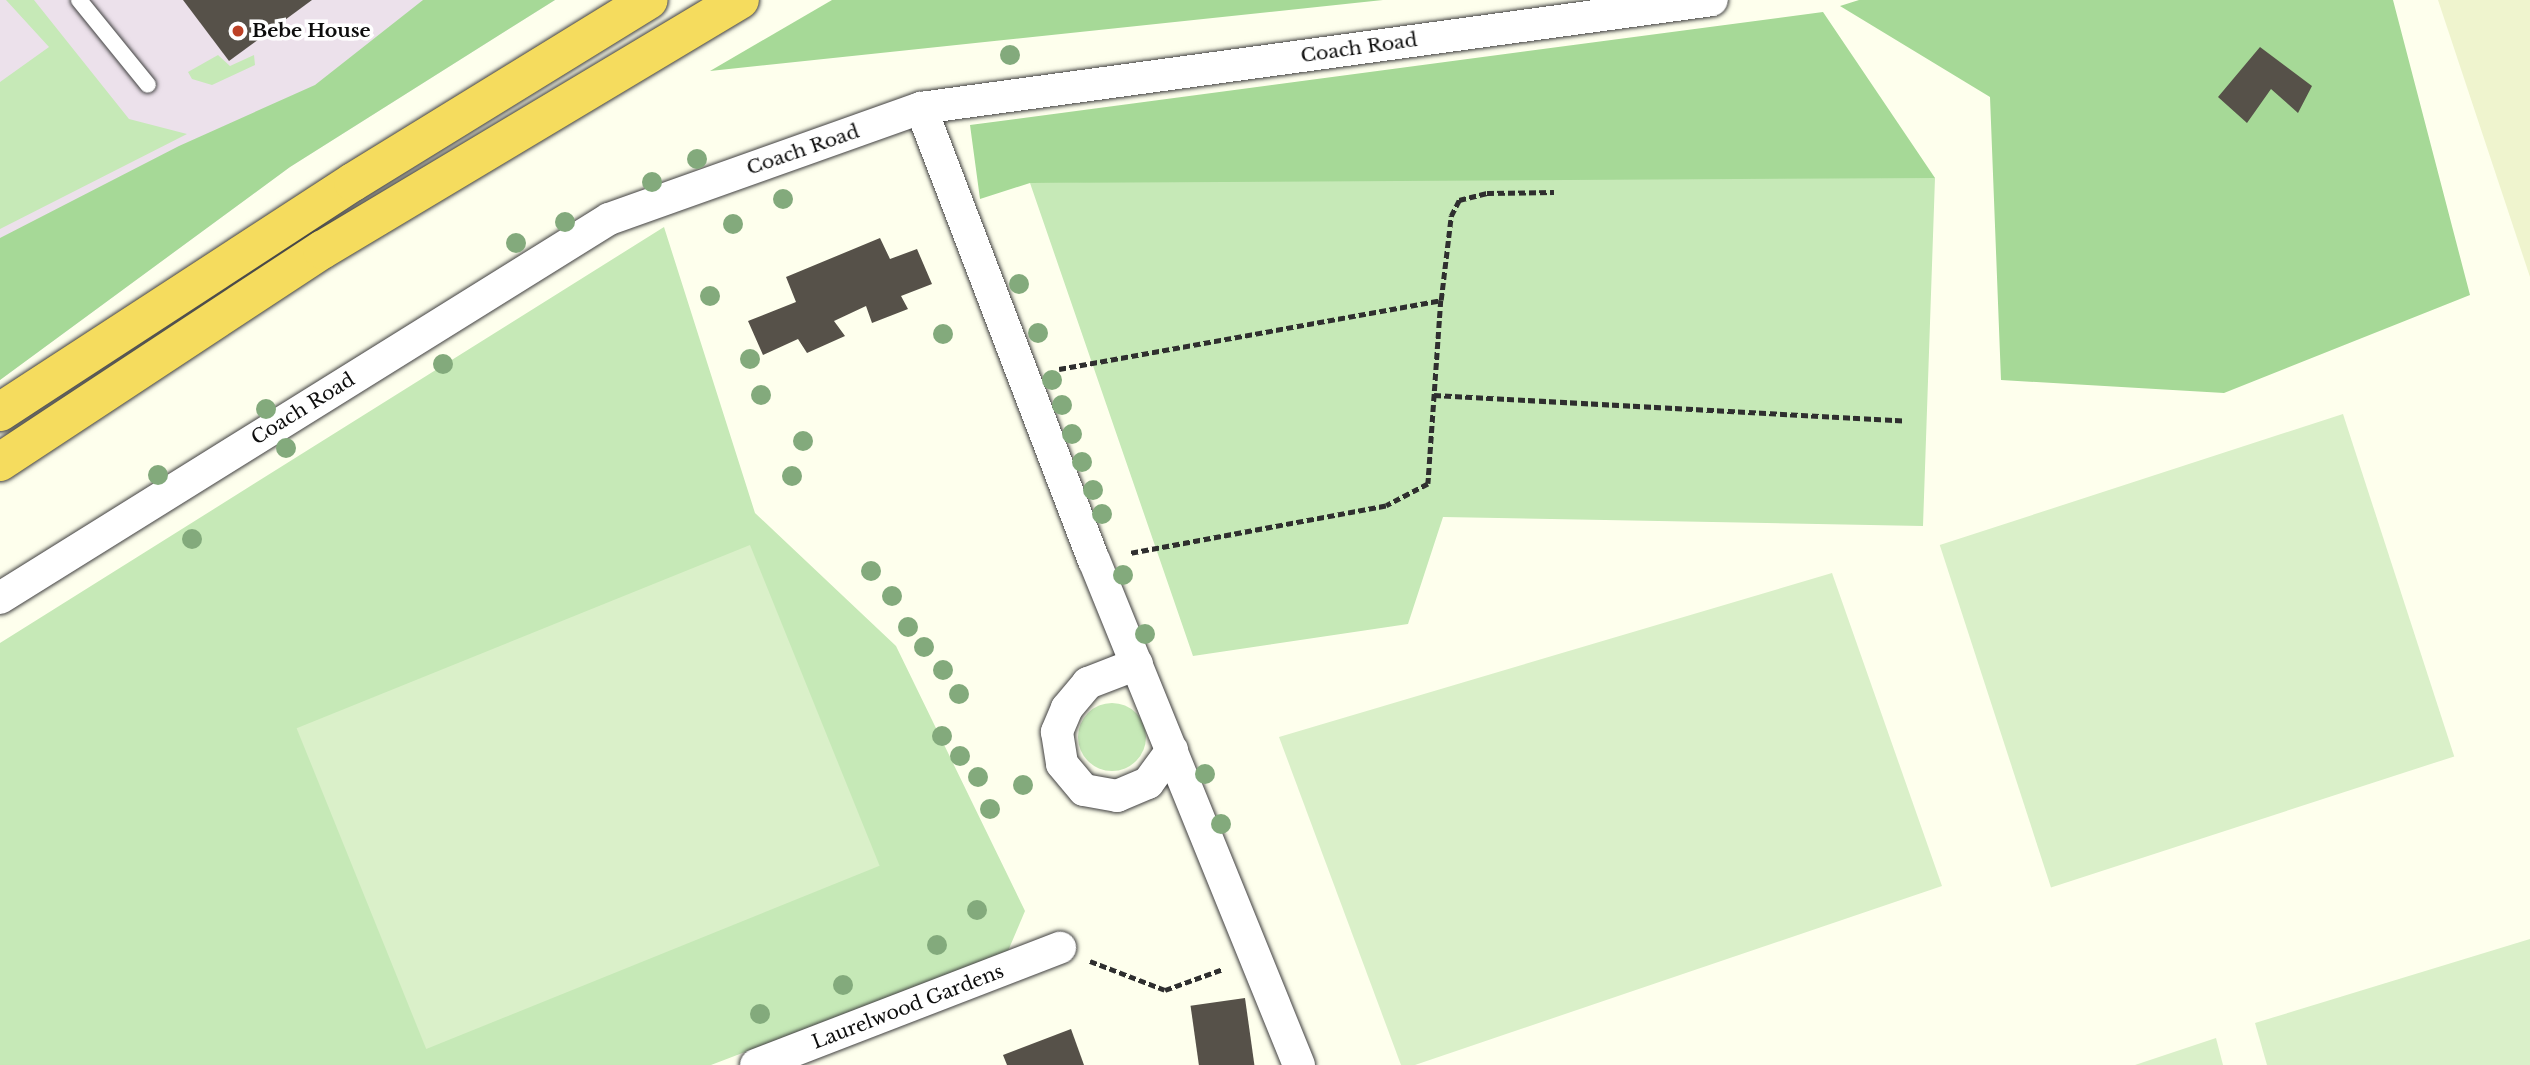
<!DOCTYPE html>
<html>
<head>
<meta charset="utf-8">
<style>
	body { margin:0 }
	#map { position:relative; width:2530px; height:1065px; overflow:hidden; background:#feffed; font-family:"Libre Baskerville",serif }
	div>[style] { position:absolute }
	.industrial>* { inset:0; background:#ece1eb }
	.farmland>* { inset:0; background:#eff4ce }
	.green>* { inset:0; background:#c6e9b7 }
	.round { border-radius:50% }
	.forest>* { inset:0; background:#a6d997 }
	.pitch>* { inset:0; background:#daf0c9; transform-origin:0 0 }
	.building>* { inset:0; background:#565149; transform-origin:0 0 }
	.path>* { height:4.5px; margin-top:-2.25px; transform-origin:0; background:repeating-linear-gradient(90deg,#2f2f2f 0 7px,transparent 0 10.5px) }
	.roads { filter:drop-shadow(0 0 2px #404040) drop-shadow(0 0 2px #404040) }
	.service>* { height:16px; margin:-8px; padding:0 8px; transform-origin:8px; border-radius:8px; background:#fff }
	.minor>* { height:32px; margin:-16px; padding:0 16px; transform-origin:16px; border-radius:16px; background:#fff }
	.trunk>* { height:38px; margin:-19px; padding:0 19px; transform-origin:19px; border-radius:19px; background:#f5dc5e }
	.trees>* { width:20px; height:20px; margin:-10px; border-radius:50%; background:#83aa7c }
	.dots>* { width:19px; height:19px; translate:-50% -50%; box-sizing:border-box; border:4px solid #fff; border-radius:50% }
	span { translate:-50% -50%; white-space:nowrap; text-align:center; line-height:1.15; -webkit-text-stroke:7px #fff; paint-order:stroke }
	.poi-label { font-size:19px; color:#0d0d0d; font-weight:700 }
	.left { translate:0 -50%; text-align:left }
	.street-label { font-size:19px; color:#0d0d0d }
</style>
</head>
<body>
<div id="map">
	<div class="industrial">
		<div style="clip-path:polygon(0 0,555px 0,290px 167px,0 380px)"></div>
	</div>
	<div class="farmland">
		<div style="clip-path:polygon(2438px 0,2530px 0,2530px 277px)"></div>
	</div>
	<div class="green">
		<div style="clip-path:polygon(6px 0,34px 0,129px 119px,187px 134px,0 229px,0 82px,49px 47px)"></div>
		<div style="clip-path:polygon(218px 55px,230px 66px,254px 55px,255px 65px,212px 85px,192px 79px,188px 72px)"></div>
		<div style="clip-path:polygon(1440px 176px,1935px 178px,1923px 526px,1443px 517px,1408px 624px,1193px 656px,1030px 183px)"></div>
		<div style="clip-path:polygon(664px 227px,755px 513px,896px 646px,1025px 911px,1008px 951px,711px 1065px,0 1065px,0 643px)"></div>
		<div class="round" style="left:1078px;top:703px;width:68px;height:68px"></div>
	</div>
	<div class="forest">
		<div style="clip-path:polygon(423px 0,555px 0,290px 167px,0 380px,0 238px,179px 146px,315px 85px)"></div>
		<div style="clip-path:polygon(832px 0,1383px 0,710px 71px)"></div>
		<div style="clip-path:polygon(1859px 0,2393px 0,2470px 295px,2224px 393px,2001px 380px,1990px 97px,1840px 6px)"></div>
		<div style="clip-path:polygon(1823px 12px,1935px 178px,1030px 183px,980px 199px,970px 125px)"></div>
	</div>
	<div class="pitch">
		<div style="left:2343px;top:414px;width:360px;height:424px;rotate:72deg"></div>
		<div style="left:750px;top:545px;width:346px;height:489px;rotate:68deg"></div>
		<div style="clip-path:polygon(1832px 573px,1942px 886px,1415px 1065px,1401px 1065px,1279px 737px)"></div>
		<div style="clip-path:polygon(2530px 939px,2530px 1065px,2267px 1065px,2255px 1023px)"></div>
		<div style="clip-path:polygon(2216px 1038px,2223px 1065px,2135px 1065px)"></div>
	</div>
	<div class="building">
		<div style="clip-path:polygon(183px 0,312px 0,229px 61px)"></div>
		<div style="clip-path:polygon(2260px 47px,2312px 86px,2298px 113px,2271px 89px,2247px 123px,2218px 97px)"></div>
		<div style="clip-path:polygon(880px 238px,890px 259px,917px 249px,932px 284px,901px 296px,908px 309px,872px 323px,866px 306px,834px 321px,845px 336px,807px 353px,798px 339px,763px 355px,748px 321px,796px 302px,786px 277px)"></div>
		<div style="left:1245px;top:998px;width:68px;height:55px;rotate:82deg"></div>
		<div style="clip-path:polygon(1071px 1029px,1084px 1065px,1007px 1065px,1003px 1055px)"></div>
	</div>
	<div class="path">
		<div style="left:1441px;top:300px;width:85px;rotate:-83.2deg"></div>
		<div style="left:1451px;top:216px;width:18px;rotate:-63deg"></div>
		<div style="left:1459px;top:200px;width:29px;rotate:-14deg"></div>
		<div style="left:1487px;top:193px;width:67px;rotate:-0.9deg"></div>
		<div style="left:1059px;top:369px;width:388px;rotate:-10.2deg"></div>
		<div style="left:1441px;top:300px;width:184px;rotate:94deg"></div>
		<div style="left:1428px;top:484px;width:47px;rotate:152.4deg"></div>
		<div style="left:1386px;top:506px;width:262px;rotate:169.5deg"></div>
		<div style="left:1434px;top:395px;width:470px;rotate:3.1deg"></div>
		<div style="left:1090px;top:961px;width:80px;rotate:21.1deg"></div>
		<div style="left:1165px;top:990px;width:62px;rotate:-19.9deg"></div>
	</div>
	<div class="roads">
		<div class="service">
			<div style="left:79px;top:0;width:109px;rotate:50.9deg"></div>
		</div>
		<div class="minor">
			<div style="left:921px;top:108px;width:484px;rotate:69.1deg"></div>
			<div style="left:1094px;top:560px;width:545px;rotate:67.91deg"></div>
			<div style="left:0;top:598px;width:717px;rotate:-31.9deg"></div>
			<div style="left:609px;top:219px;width:331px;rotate:-19.6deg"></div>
			<div style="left:921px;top:108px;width:798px;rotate:-7.77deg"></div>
			<div style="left:1137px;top:664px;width:53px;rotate:158.8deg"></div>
			<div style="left:1088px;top:683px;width:33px;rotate:130deg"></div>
			<div style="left:1067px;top:708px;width:26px;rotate:113deg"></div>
			<div style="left:1057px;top:732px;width:32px;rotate:81deg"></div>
			<div style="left:1062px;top:764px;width:34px;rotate:50deg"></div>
			<div style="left:1084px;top:790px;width:34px;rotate:10deg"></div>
			<div style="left:1117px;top:796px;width:34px;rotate:-23deg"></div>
			<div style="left:1148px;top:783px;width:41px;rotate:-54deg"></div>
			<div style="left:756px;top:1065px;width:326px;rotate:-21.1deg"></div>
		</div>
		<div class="trunk">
			<div style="left:0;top:412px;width:421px;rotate:-33.1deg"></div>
			<div style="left:353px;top:182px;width:347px;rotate:-31.6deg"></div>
			<div style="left:0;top:462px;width:386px;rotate:-33.4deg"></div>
			<div style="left:322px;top:250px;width:487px;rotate:-30.9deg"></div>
		</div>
	</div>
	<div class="trees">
		<div style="left:1010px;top:55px"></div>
		<div style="left:697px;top:159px"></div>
		<div style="left:652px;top:182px"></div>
		<div style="left:783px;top:199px"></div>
		<div style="left:565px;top:222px"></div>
		<div style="left:733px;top:224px"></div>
		<div style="left:516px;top:243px"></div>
		<div style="left:1019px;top:284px"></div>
		<div style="left:710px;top:296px"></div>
		<div style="left:1038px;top:333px"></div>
		<div style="left:943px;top:334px"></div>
		<div style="left:750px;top:359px"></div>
		<div style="left:443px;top:364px"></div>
		<div style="left:1052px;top:380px"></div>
		<div style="left:761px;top:395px"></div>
		<div style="left:1062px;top:405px"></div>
		<div style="left:266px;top:409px"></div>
		<div style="left:1072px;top:434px"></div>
		<div style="left:803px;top:441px"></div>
		<div style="left:286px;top:448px"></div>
		<div style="left:1082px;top:462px"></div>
		<div style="left:158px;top:475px"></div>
		<div style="left:792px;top:476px"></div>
		<div style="left:1093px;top:490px"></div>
		<div style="left:1102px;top:514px"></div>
		<div style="left:192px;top:539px"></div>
		<div style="left:871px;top:571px"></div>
		<div style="left:1123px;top:575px"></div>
		<div style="left:892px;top:596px"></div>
		<div style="left:908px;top:627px"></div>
		<div style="left:1145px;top:634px"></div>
		<div style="left:924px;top:647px"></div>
		<div style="left:943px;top:670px"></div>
		<div style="left:959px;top:694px"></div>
		<div style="left:942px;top:736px"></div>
		<div style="left:960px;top:756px"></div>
		<div style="left:1205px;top:774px"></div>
		<div style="left:978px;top:777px"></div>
		<div style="left:1023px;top:785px"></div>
		<div style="left:990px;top:809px"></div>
		<div style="left:1221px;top:824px"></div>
		<div style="left:977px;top:910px"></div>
		<div style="left:937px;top:945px"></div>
		<div style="left:843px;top:985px"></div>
		<div style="left:760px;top:1014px"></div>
	</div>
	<div class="dots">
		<div style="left:238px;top:31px;background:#bc4126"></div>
	</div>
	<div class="poi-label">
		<span class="left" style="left:252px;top:31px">Bebe House</span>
	</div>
	<div class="street-label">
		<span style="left:1359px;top:48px;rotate:-8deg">Coach Road</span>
		<span style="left:803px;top:150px;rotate:-19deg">Coach Road</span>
		<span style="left:303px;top:409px;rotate:-32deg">Coach Road</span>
		<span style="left:908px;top:1007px;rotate:-21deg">Laurelwood Gardens</span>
	</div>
</div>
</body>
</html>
